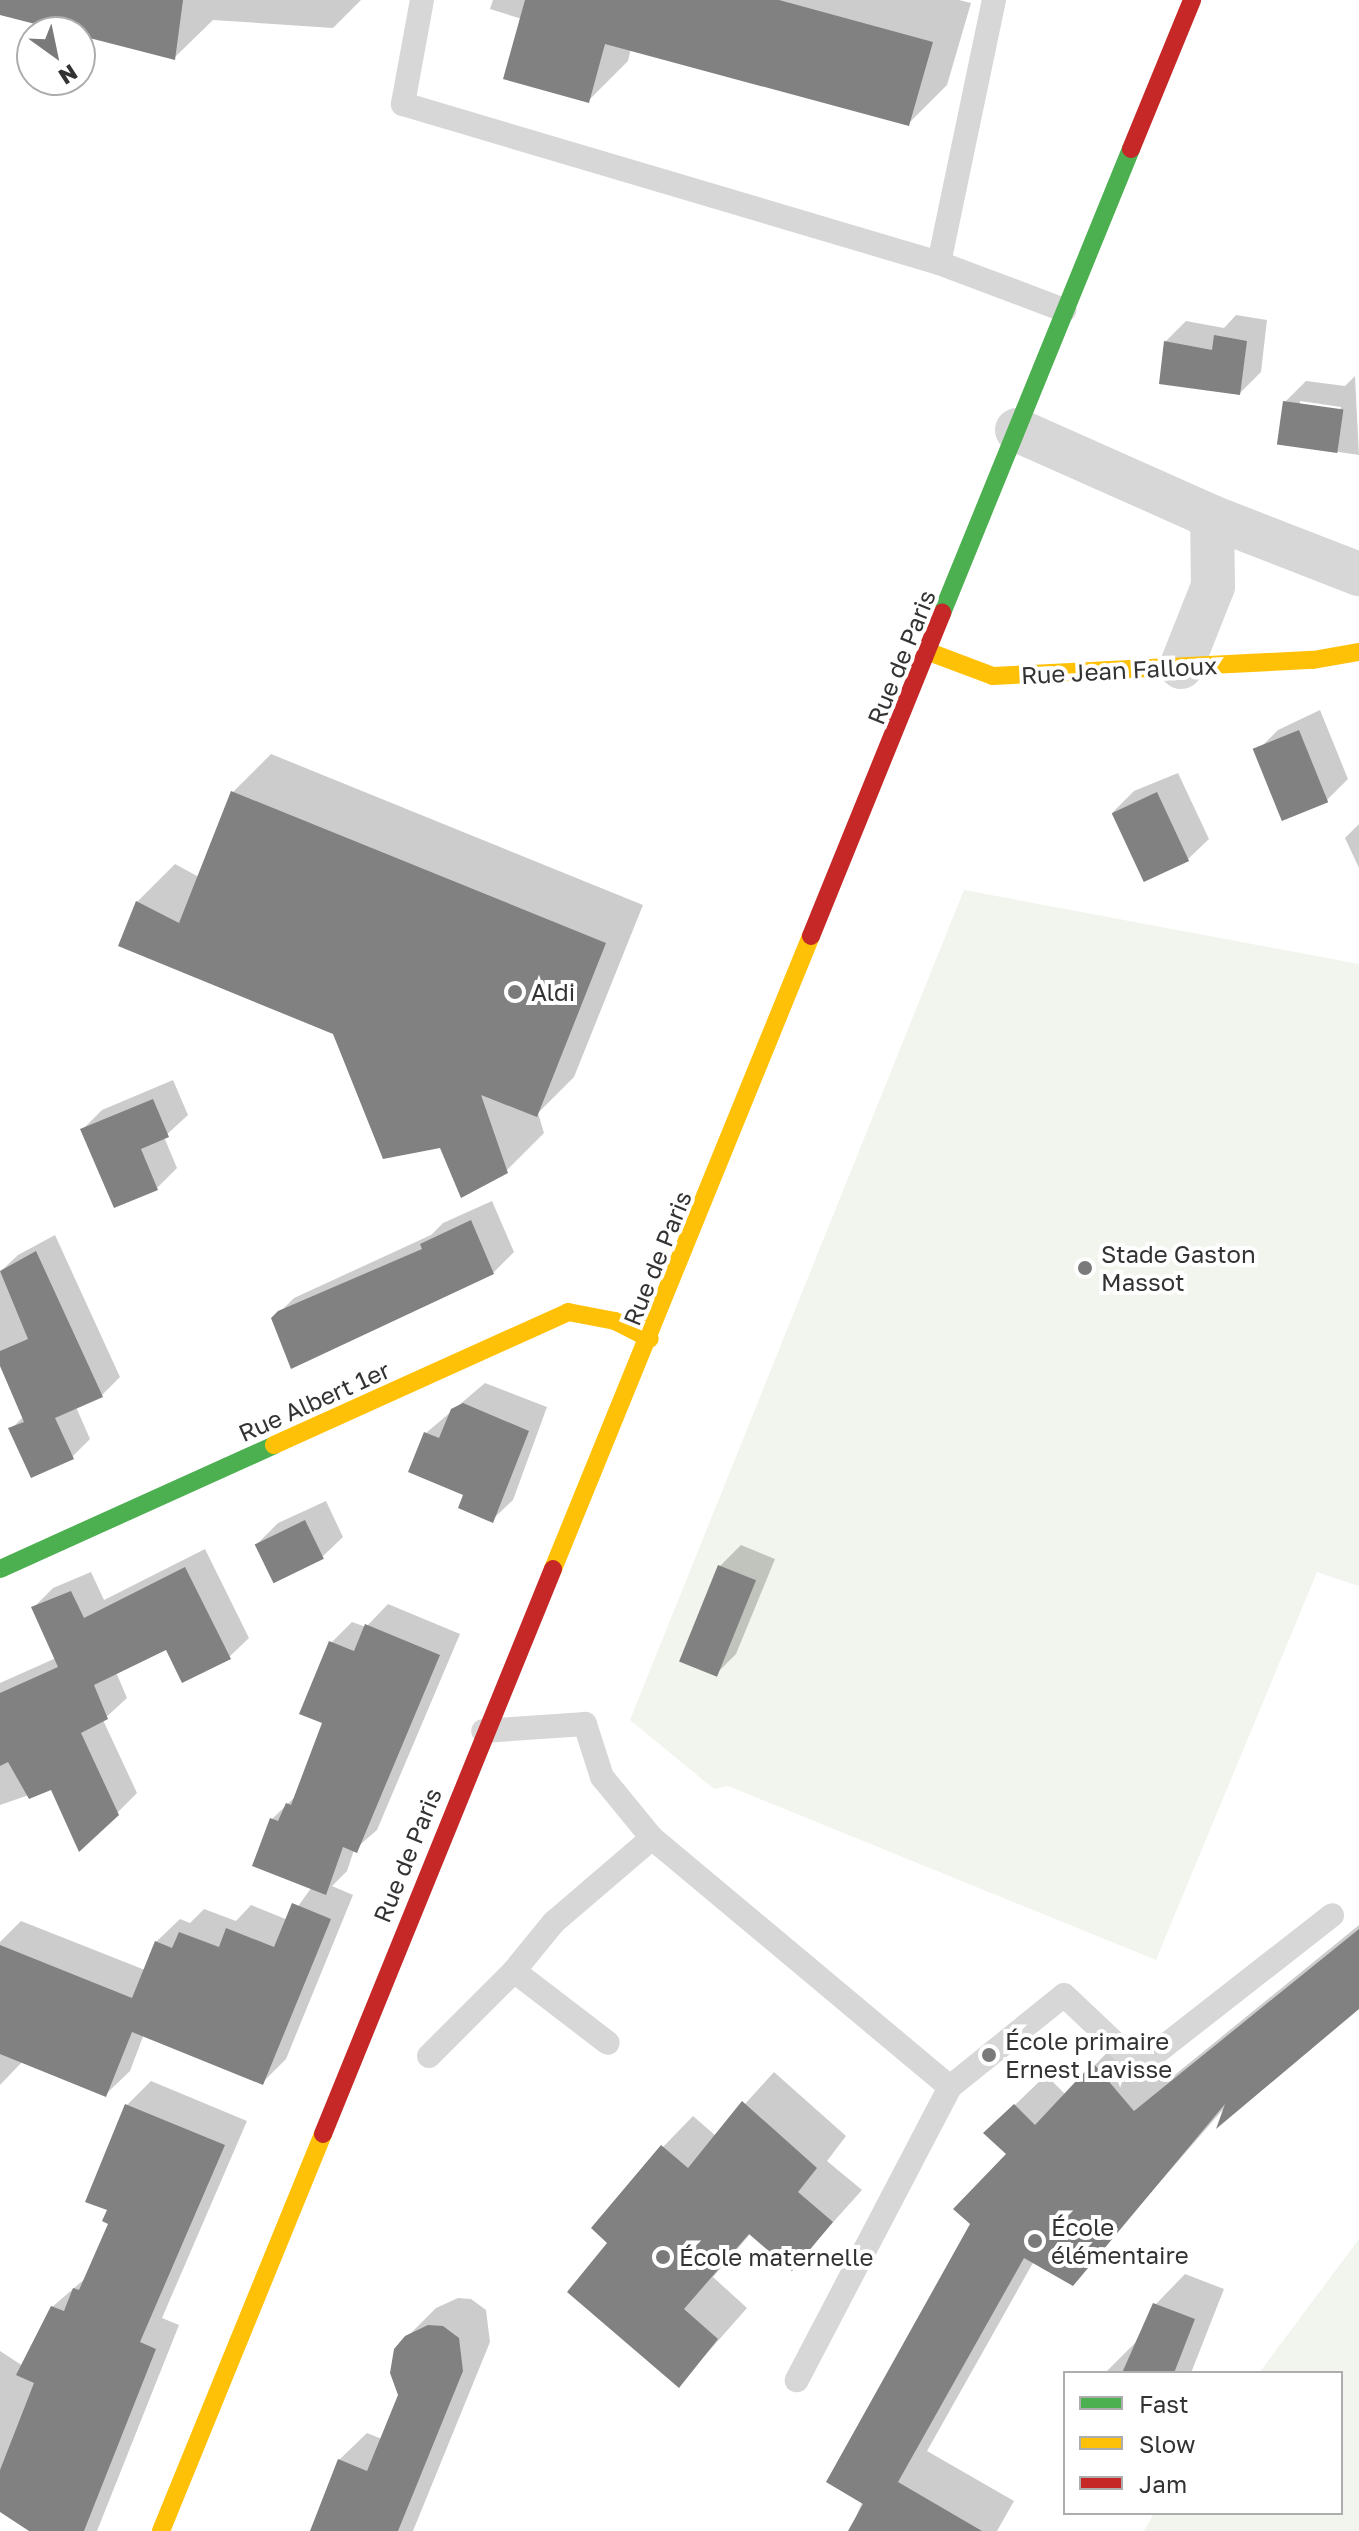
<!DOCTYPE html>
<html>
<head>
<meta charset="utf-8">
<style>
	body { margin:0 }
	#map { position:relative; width:1359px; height:2531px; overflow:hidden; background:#fff; font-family:"Golos Text",sans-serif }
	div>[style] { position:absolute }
	.green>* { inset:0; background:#f1f5ed }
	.shadow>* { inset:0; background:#0003 }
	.building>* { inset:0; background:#818181; transform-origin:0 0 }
	.lane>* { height:24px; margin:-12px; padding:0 12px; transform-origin:12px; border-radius:12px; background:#d7d7d7 }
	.street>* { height:44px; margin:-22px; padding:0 22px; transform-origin:22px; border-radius:22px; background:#d7d7d7 }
	.fast>* { height:18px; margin:-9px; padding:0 9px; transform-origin:9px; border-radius:9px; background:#4caf50 }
	.slow>* { height:18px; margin:-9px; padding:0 9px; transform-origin:9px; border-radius:9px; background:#ffc107 }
	.jam>* { height:18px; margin:-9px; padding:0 9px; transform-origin:9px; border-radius:9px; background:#c62828 }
	.dots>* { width:22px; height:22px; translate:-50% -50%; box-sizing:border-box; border:4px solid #fff; border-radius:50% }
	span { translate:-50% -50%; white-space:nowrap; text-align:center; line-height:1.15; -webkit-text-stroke:8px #fff; paint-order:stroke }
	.street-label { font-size:24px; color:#333 }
	.poi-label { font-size:24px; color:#333 }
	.left { translate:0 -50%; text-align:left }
	.legend { position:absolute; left:1063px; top:2371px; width:280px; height:144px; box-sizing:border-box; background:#fff; border:2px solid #adadad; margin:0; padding:10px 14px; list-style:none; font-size:24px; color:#333 }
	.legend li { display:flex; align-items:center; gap:16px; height:40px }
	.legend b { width:40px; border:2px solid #adadad }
	.north { position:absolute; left:16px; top:16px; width:80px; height:80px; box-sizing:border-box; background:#fff; border:2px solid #adadad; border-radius:50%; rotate:147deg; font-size:22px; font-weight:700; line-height:32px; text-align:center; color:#333 }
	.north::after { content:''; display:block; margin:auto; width:28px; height:36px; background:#7a7a7a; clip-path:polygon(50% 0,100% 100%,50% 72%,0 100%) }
</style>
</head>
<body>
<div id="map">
	<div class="green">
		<div style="clip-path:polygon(964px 890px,1359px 964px,1359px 1586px,1317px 1572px,1156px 1960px,728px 1786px,714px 1789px,630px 1720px)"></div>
		<div style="clip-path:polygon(1359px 2239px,1359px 2531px,1144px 2531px,1154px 2513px,1341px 2513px,1341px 2373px,1259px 2373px)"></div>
	</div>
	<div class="shadow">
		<div style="clip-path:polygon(0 0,361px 0,333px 28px,213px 20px,174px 58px,0 13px)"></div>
		<div style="clip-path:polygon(493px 0,959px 0,971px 3px,947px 85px,908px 124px,631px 48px,628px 61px,588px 101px,522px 19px,490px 9px)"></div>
		<div style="clip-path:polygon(1236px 315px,1267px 320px,1261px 372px,1240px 393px,1165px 342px,1186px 321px,1224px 328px)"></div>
		<div style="clip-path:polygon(evenodd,1355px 376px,1359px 455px,1279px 443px,1285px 402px,1306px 381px,1345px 386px,1355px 376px,1300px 401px,1341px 407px,1340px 411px,1300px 405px,1300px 401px)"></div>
		<div style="clip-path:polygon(1320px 710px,1348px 779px,1327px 800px,1284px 818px,1257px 751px,1278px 730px)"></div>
		<div style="clip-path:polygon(271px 754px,643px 905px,574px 1077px,538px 1113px,544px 1133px,506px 1171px,441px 1146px,334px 1032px,137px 902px,175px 864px,199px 877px,233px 792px)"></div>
		<div style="clip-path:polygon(1178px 773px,1209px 839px,1188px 859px,1113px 812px,1134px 791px)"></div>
		<div style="clip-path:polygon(1359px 824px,1359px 868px,1345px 838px)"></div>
		<div style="clip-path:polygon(173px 1080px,188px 1115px,164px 1137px,177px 1168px,157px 1188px,82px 1130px,102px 1110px)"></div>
		<div style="clip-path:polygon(492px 1201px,514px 1252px,493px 1273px,273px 1319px,294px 1298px,431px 1235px,443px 1223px)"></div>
		<div style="clip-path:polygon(55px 1235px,120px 1377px,102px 1395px,76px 1407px,90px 1439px,72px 1457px,11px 1429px,24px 1416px,0 1360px,0 1272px,18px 1255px)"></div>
		<div style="clip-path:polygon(485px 1383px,547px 1407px,513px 1500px,492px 1520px,466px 1494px,411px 1471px,426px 1433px)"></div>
		<div style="clip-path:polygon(326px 1501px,343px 1537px,322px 1557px,257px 1544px,278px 1523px)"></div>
		<div style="clip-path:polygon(741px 1545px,775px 1559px,736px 1654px,715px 1675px,720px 1566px)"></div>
		<div style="clip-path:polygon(205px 1549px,249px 1638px,229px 1657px,167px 1648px,116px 1672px,127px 1698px,103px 1720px,137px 1793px,117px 1813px,52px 1787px,0 1805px,0 1683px,56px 1658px,34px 1607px,53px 1588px,91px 1572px,104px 1600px)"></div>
		<div style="clip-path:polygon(388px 1604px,460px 1634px,377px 1830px,354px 1850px,347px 1871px,332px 1886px,353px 1895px,286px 2059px,263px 2082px,144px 2034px,130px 2071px,106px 2094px,23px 2061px,0 2085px,0 1942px,21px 1921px,145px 1970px,156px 1942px,180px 1919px,190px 1923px,204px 1909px,236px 1921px,251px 1905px,288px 1920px,312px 1887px,272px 1819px,298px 1794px,324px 1722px,331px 1643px,352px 1622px,366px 1627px)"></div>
		<div style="clip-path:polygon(1359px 1925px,1359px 2008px,1226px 2106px,1072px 2283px,1034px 2261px,927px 2451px,1014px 2501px,997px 2531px,850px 2531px,1009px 2154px,986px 2133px,1046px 2075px,1066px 2095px,1125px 2034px,1166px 2082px)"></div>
		<div style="clip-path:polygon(774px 2072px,846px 2136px,827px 2161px,862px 2190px,792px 2268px,751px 2233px,713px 2277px,747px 2308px,679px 2385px,610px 2242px,663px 2147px,693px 2116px,716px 2136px)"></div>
		<div style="clip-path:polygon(151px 2081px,247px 2121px,162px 2318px,179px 2325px,97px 2531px,33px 2531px,0 2510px,0 2351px,23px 2366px,52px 2307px,87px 2277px,110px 2222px,110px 2209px,88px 2201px,127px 2105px)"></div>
		<div style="clip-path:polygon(1185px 2274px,1224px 2289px,1191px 2373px,1105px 2373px,1135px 2343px,1155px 2305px)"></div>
		<div style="clip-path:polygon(458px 2298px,471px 2299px,486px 2310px,490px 2342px,413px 2531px,311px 2531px,339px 2460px,367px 2433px,382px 2439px,400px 2395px,407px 2337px,436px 2308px)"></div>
	</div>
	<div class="building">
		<div style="clip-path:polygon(0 0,183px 0,175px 60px,0 15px)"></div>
		<div style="clip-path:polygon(525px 0,779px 0,933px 42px,909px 126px,605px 44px,589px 103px,503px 79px)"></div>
		<div style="clip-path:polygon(1214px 335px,1247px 341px,1240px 395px,1159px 384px,1164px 341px,1212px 350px)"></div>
		<div style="left:1283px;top:401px;width:61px;height:44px;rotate:8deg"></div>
		<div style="left:1299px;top:730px;width:78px;height:50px;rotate:68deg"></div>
		<div style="clip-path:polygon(231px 791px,606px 943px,537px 1117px,481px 1095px,508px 1173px,461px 1198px,440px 1148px,383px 1159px,333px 1034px,118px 946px,136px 901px,179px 923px)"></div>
		<div style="left:1157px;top:792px;width:76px;height:50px;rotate:65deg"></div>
		<div style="clip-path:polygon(153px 1099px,169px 1137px,141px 1149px,158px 1190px,114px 1208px,80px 1129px)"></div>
		<div style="clip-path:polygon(471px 1220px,494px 1274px,291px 1369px,271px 1318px,278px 1311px,422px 1249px,420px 1244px)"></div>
		<div style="clip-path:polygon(36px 1251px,103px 1397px,55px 1418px,74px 1459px,31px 1478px,8px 1428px,24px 1422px,0 1366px,0 1351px,28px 1339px,0 1271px)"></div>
		<div style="clip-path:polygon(463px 1403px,529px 1431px,493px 1523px,458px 1508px,463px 1495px,408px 1472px,424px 1432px,439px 1438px,451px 1409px)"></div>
		<div style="left:305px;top:1520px;width:43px;height:56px;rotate:64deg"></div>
		<div style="left:718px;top:1565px;width:41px;height:104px;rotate:22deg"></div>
		<div style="clip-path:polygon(185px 1567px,231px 1659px,182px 1683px,166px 1650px,94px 1685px,108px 1719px,81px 1733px,119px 1815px,79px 1852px,51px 1790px,29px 1799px,8px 1762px,0 1766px,0 1693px,58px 1667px,31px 1607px,71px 1591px,84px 1618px)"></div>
		<div style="clip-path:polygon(365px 1624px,440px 1655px,357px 1853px,343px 1847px,326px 1895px,252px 1866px,270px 1818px,278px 1821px,286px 1803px,291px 1805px,322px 1723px,299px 1714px,329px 1641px,354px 1651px)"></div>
		<div style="clip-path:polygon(292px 1903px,331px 1919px,263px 2085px,132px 2032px,106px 2097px,0 2054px,0 1945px,132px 1998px,155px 1941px,172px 1948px,179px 1932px,219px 1947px,226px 1928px,274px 1947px)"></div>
		<div style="clip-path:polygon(1359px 1929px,1359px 2009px,1216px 2129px,1225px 2104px,1073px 2286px,1024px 2258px,898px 2482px,982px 2531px,848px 2531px,863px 2504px,826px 2482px,970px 2224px,953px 2209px,1006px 2154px,983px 2133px,1014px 2104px,1035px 2125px,1093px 2063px,1134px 2111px)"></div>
		<div style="clip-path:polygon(742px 2101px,817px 2168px,798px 2192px,833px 2222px,792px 2271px,749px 2234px,684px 2309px,718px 2339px,679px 2388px,567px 2292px,607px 2243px,591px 2228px,661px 2145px,688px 2168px)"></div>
		<div style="clip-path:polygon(125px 2104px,225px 2145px,140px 2342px,156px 2349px,84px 2531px,29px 2531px,0 2512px,0 2470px,34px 2383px,16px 2375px,51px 2306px,64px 2311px,73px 2288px,79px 2290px,108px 2224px,102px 2221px,107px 2210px,85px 2202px)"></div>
		<div style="clip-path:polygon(1153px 2303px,1195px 2319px,1174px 2373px,1122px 2373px)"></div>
		<div style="clip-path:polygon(428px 2325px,443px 2326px,459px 2338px,463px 2371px,398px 2531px,310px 2531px,338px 2459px,367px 2471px,398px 2395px,390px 2373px,394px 2349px,405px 2336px)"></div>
	</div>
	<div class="lane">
		<div style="left:422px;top:0;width:106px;rotate:100.4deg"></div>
		<div style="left:403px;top:104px;width:559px;rotate:16.52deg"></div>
		<div style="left:939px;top:263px;width:134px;rotate:20.6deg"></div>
		<div style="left:939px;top:263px;width:269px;rotate:-78.2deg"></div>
		<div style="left:652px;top:1838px;width:388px;rotate:39.9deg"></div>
		<div style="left:950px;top:2087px;width:331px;rotate:117.6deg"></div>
		<div style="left:514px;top:1971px;width:118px;rotate:37.5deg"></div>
		<div style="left:429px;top:2056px;width:120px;rotate:-45deg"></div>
		<div style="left:514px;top:1971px;width:63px;rotate:-50.8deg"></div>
		<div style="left:554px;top:1922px;width:129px;rotate:-40.6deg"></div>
		<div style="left:652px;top:1838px;width:79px;rotate:-129.3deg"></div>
		<div style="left:602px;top:1777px;width:56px;rotate:-107.8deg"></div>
		<div style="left:585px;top:1724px;width:102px;rotate:176.1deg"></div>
		<div style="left:950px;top:2087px;width:146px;rotate:-38.9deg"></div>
		<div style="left:1064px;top:1995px;width:103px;rotate:43.4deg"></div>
		<div style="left:1139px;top:2066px;width:245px;rotate:-38deg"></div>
	</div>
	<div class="street">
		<div style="left:1017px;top:430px;width:214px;rotate:24deg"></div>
		<div style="left:1212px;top:517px;width:158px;rotate:21.2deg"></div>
		<div style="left:1181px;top:667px;width:87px;rotate:-68.4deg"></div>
		<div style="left:1213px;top:586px;width:69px;rotate:-90.8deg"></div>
	</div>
	<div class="fast">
		<div style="left:942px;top:613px;width:501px;rotate:-67.84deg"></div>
		<div style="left:0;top:1569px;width:301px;rotate:-24.3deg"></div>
	</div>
	<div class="slow">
		<div style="left:929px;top:652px;width:68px;rotate:20.6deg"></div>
		<div style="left:993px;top:676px;width:320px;rotate:-2.9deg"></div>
		<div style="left:1313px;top:660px;width:47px;rotate:-9.9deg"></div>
		<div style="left:274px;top:1445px;width:323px;rotate:-24.3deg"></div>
		<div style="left:568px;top:1312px;width:48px;rotate:10.8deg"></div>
		<div style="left:615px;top:1321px;width:39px;rotate:27deg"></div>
		<div style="left:553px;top:1569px;width:684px;rotate:-67.83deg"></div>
		<div style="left:161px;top:2531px;width:429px;rotate:-67.8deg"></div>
	</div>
	<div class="jam">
		<div style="left:1131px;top:149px;width:161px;rotate:-67.7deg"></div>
		<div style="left:811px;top:936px;width:349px;rotate:-67.9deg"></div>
		<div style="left:323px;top:2134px;width:610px;rotate:-67.85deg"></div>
	</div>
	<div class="dots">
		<div style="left:515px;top:992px;background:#7a7a7a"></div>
		<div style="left:1085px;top:1268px;background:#7a7a7a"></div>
		<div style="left:989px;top:2055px;background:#7a7a7a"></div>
		<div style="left:1035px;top:2241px;background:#7a7a7a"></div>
		<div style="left:663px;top:2257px;background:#7a7a7a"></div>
	</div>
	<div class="street-label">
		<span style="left:901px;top:657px;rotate:-68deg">Rue de Paris</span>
		<span style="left:1119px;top:670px;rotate:-3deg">Rue Jean Falloux</span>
		<span style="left:657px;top:1258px;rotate:-68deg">Rue de Paris</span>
		<span style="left:314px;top:1401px;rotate:-24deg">Rue Albert 1er</span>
		<span style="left:407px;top:1855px;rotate:-68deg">Rue de Paris</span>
	</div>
	<div class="poi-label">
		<span class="left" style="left:531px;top:992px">Aldi</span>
		<span class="left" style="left:1101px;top:1268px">Stade Gaston<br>Massot</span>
		<span class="left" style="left:1005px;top:2055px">École primaire<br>Ernest Lavisse</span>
		<span class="left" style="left:1051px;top:2241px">École<br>élémentaire</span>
		<span class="left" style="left:679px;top:2257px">École maternelle</span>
	</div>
	<ul class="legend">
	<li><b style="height:10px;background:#4caf50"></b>Fast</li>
	<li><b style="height:10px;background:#ffc107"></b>Slow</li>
	<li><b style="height:10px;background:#c62828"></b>Jam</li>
	</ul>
	<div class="north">N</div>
</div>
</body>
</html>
